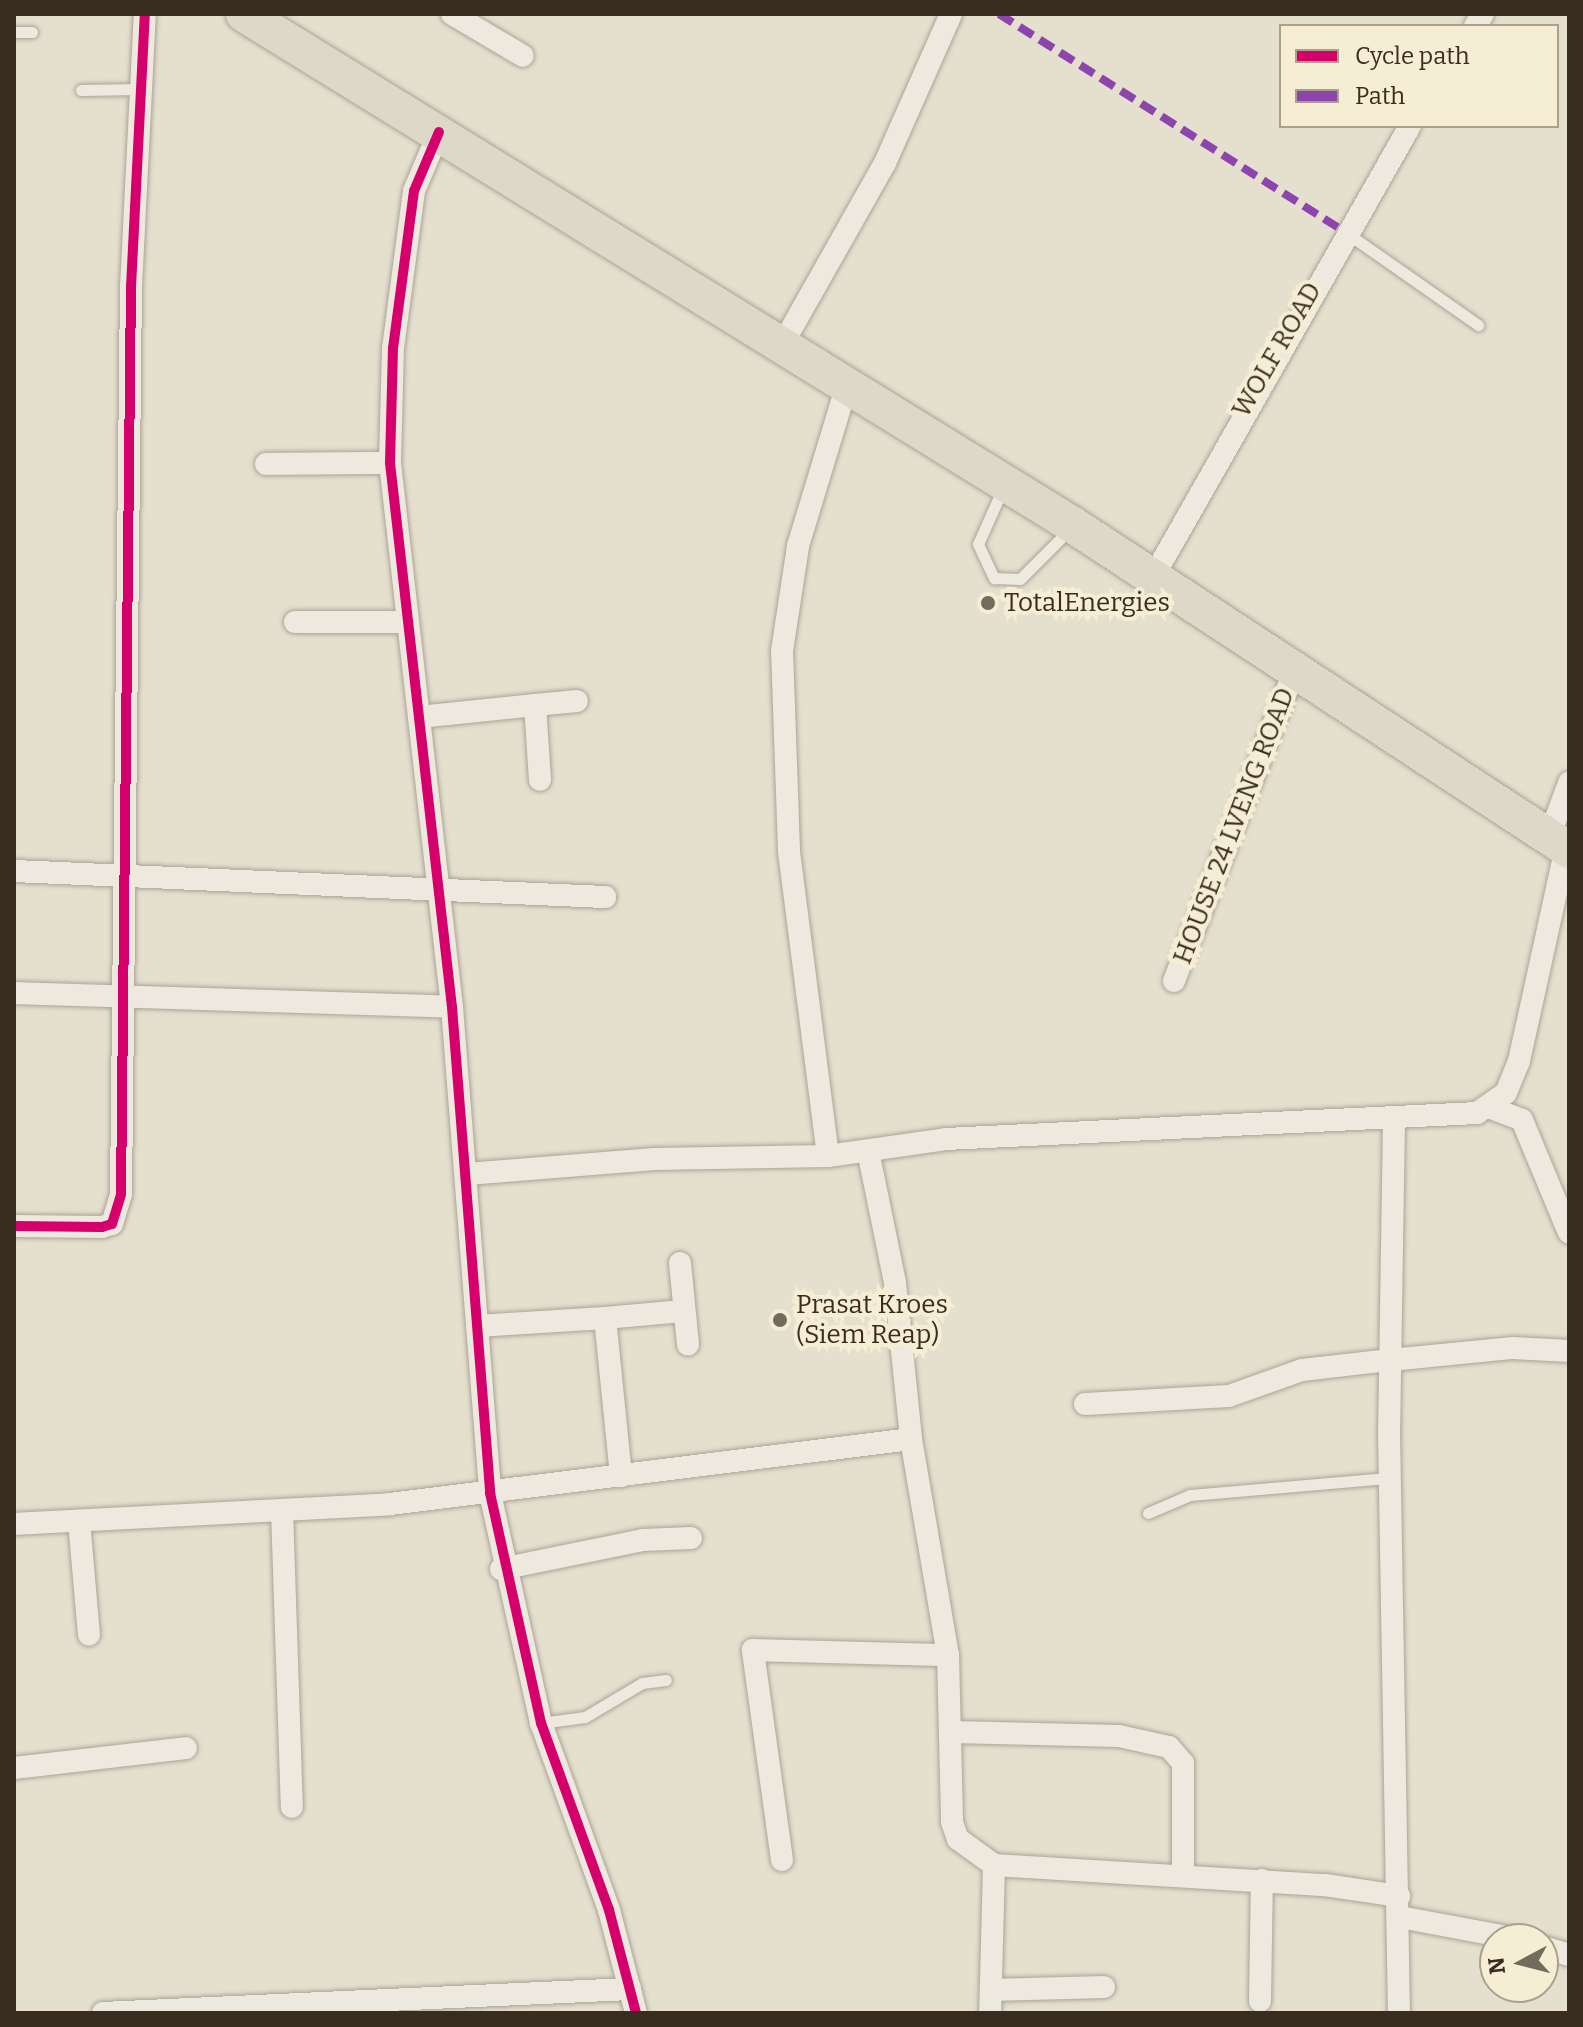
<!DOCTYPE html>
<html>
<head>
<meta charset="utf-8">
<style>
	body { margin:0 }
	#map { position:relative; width:1583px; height:2027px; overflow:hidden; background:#e5dfce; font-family:Bitter,serif }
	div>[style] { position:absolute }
	.roads { filter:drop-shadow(0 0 2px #aaa497) drop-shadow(0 0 2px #aaa497) }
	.service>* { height:11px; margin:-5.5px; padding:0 5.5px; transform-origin:5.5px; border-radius:5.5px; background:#ede9df }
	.minor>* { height:22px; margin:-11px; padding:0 11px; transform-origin:11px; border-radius:11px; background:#ede9df }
	.trunk>* { height:36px; margin:-18px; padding:0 18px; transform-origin:18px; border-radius:18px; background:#ded8c8 }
	.quiet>* { height:8px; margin-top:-4px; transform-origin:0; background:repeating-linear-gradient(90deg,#8e44ad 0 16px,transparent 0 24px) }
	.cycleway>* { height:10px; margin:-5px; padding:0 5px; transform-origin:5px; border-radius:5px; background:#d6006c }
	.dots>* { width:22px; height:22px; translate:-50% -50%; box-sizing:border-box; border:4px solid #f5edd4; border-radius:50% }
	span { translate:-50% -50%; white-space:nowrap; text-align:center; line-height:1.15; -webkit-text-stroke:8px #f5edd4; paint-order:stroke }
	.street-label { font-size:26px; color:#392d1f }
	.poi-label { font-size:26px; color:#392d1f }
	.left { translate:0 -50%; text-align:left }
	.frame { position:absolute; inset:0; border:16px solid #392d1f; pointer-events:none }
	.legend { position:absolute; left:1279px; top:24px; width:280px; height:104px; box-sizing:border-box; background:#f5edd4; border:2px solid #aaa08c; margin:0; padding:10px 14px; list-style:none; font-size:24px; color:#392d1f }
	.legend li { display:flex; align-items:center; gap:16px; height:40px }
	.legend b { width:40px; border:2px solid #aaa08c }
	.north { position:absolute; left:1479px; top:1923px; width:80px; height:80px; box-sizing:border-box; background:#f5edd4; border:2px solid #aaa08c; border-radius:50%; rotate:263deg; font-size:22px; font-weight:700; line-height:32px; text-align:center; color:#392d1f }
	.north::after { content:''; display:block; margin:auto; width:28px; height:36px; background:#756b5c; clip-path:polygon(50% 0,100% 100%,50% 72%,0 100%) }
</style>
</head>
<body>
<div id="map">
	<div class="roads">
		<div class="service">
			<div style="left:14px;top:32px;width:18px"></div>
			<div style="left:81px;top:90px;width:58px;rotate:-1deg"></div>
			<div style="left:1348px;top:234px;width:159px;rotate:35deg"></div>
			<div style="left:1003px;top:488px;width:61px;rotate:114.1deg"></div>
			<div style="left:978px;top:544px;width:38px;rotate:65deg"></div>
			<div style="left:994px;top:578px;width:26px;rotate:2deg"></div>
			<div style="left:1020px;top:579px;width:71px;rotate:-45deg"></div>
			<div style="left:1148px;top:1513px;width:46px;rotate:-23.2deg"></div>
			<div style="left:1190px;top:1495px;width:201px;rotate:-4.9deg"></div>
			<div style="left:541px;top:1723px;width:44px;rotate:-7.8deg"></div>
			<div style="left:585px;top:1717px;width:66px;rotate:-30.8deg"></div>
			<div style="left:642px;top:1683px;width:24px;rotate:-7deg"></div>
		</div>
		<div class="minor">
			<div style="left:452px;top:14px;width:82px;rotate:30.6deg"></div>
			<div style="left:1475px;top:26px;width:14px;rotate:-56deg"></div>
			<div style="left:439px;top:132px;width:64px;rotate:113deg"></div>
			<div style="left:414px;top:191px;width:158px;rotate:97.6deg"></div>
			<div style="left:393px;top:348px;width:115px;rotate:91.5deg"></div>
			<div style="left:390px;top:463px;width:548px;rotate:83.5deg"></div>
			<div style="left:452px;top:1007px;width:487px;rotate:85.5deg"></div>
			<div style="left:490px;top:1493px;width:236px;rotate:77.5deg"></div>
			<div style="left:541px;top:1723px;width:199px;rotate:70deg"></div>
			<div style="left:609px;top:1910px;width:106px;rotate:75.3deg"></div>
			<div style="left:782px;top:345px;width:209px;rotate:-60.5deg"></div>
			<div style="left:885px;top:163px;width:163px;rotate:-66.1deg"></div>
			<div style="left:266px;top:464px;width:124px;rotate:-0.5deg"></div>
			<div style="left:1152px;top:579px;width:521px;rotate:-60.34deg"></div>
			<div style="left:295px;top:622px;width:108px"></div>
			<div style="left:535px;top:705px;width:42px;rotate:-5.4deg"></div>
			<div style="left:419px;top:717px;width:117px;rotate:-5.9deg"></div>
			<div style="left:535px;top:705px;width:75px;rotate:86.2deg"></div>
			<div style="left:1549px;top:837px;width:58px;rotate:-69.7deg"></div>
			<div style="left:14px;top:871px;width:592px;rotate:2.52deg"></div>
			<div style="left:1174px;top:981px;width:332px;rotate:-68.8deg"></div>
			<div style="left:14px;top:993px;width:438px;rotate:1.8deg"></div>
			<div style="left:1491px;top:1108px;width:33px;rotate:21deg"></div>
			<div style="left:1522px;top:1120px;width:122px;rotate:67.4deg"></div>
			<div style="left:1394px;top:1120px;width:310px;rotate:90.9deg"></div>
			<div style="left:1389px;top:1430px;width:583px;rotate:89.02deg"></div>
			<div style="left:868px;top:1151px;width:135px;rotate:78.4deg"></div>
			<div style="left:895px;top:1283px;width:157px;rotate:84.1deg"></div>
			<div style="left:911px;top:1439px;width:219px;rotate:80.3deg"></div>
			<div style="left:948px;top:1655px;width:167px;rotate:88.6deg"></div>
			<div style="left:952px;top:1822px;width:18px;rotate:71deg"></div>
			<div style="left:958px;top:1839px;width:44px;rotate:35.8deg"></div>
			<div style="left:994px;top:1865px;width:148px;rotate:91.5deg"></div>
			<div style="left:828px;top:1156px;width:308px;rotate:-97.3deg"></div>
			<div style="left:789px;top:850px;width:199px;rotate:-92deg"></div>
			<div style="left:782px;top:651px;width:106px;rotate:-81.3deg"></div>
			<div style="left:798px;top:546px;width:168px;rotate:-73.1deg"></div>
			<div style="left:467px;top:1174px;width:188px;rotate:-4.6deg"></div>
			<div style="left:654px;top:1159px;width:174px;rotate:-1deg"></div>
			<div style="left:828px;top:1156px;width:119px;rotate:-8.2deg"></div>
			<div style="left:946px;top:1139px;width:532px;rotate:-2.8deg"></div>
			<div style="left:1477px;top:1113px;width:35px;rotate:-35deg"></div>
			<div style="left:1506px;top:1093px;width:35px;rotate:-68deg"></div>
			<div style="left:1519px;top:1061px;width:218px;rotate:-77.6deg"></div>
			<div style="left:14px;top:1226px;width:88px;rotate:0.7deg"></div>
			<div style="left:102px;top:1227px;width:10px;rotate:-17deg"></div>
			<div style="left:112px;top:1224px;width:31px;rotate:-73deg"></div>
			<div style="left:121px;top:1194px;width:907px;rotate:-89.37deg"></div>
			<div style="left:131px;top:287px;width:273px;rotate:-87.1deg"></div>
			<div style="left:680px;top:1263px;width:82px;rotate:84.4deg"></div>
			<div style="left:605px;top:1318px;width:78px;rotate:-5.1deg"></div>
			<div style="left:477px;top:1326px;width:128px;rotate:-3.6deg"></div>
			<div style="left:605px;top:1318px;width:159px;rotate:84.2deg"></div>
			<div style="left:1085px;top:1404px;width:144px;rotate:-3.2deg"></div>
			<div style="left:1229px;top:1396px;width:77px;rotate:-19.6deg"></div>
			<div style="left:1302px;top:1370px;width:89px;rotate:-6.5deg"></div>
			<div style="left:1390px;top:1360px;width:124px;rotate:-5.6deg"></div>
			<div style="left:1513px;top:1348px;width:56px;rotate:3.1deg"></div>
			<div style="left:282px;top:1510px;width:297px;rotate:88.1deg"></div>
			<div style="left:79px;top:1521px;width:114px;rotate:85deg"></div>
			<div style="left:14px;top:1524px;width:377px;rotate:-3deg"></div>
			<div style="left:390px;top:1504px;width:525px;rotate:-7.11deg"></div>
			<div style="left:501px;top:1569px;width:145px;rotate:-11.5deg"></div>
			<div style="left:643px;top:1540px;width:48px;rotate:-2.4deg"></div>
			<div style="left:953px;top:1732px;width:166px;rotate:1.4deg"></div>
			<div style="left:1119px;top:1736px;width:51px;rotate:12.4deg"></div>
			<div style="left:1169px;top:1747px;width:21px;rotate:49deg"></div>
			<div style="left:1183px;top:1763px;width:112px;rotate:90deg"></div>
			<div style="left:14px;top:1768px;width:173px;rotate:-6.6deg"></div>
			<div style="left:782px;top:1860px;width:212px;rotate:-97.9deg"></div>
			<div style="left:753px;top:1650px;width:195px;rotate:1.5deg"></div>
			<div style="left:994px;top:1865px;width:332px;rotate:3.5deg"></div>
			<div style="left:1325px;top:1885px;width:75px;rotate:8.5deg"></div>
			<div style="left:1400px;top:1917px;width:120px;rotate:10.6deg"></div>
			<div style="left:1543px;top:1947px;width:27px;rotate:17deg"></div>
			<div style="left:991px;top:1990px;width:113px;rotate:-1.5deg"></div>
			<div style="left:1260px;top:2001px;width:121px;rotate:-89.1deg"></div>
			<div style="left:103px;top:2013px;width:528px;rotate:-2.61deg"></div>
		</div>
		<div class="trunk">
			<div style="left:244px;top:14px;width:974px;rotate:31.65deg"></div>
			<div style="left:1073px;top:525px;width:593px;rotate:33.23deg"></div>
		</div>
	</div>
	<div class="quiet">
		<div style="left:999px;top:14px;width:408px;rotate:32.2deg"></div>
	</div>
	<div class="cycleway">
		<div style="left:439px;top:132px;width:64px;rotate:113deg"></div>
		<div style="left:414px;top:191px;width:158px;rotate:97.6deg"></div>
		<div style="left:393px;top:348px;width:115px;rotate:91.5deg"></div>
		<div style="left:390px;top:463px;width:548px;rotate:83.5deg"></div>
		<div style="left:452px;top:1007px;width:487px;rotate:85.5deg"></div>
		<div style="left:490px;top:1493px;width:236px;rotate:77.5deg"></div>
		<div style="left:541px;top:1723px;width:199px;rotate:70deg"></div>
		<div style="left:609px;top:1910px;width:106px;rotate:75.3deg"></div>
		<div style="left:14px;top:1226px;width:88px;rotate:0.7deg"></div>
		<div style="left:102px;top:1227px;width:10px;rotate:-17deg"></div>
		<div style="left:112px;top:1224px;width:31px;rotate:-73deg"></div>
		<div style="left:121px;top:1194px;width:907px;rotate:-89.37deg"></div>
		<div style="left:131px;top:287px;width:273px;rotate:-87.1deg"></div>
	</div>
	<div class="dots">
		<div style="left:988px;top:603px;background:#756b5c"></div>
		<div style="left:780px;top:1320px;background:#756b5c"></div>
	</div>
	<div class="street-label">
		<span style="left:1277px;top:350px;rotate:-60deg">WOLF ROAD</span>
		<span style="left:1234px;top:826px;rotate:-69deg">HOUSE 24 LVENG ROAD</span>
	</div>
	<div class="poi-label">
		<span class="left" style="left:1004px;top:603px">TotalEnergies</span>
		<span class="left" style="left:796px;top:1320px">Prasat Kroes<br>(Siem Reap)</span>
	</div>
	<div class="frame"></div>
	<ul class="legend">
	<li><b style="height:10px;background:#d6006c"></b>Cycle path</li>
	<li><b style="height:10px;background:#8e44ad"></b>Path</li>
	</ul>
	<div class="north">N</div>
</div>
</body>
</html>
